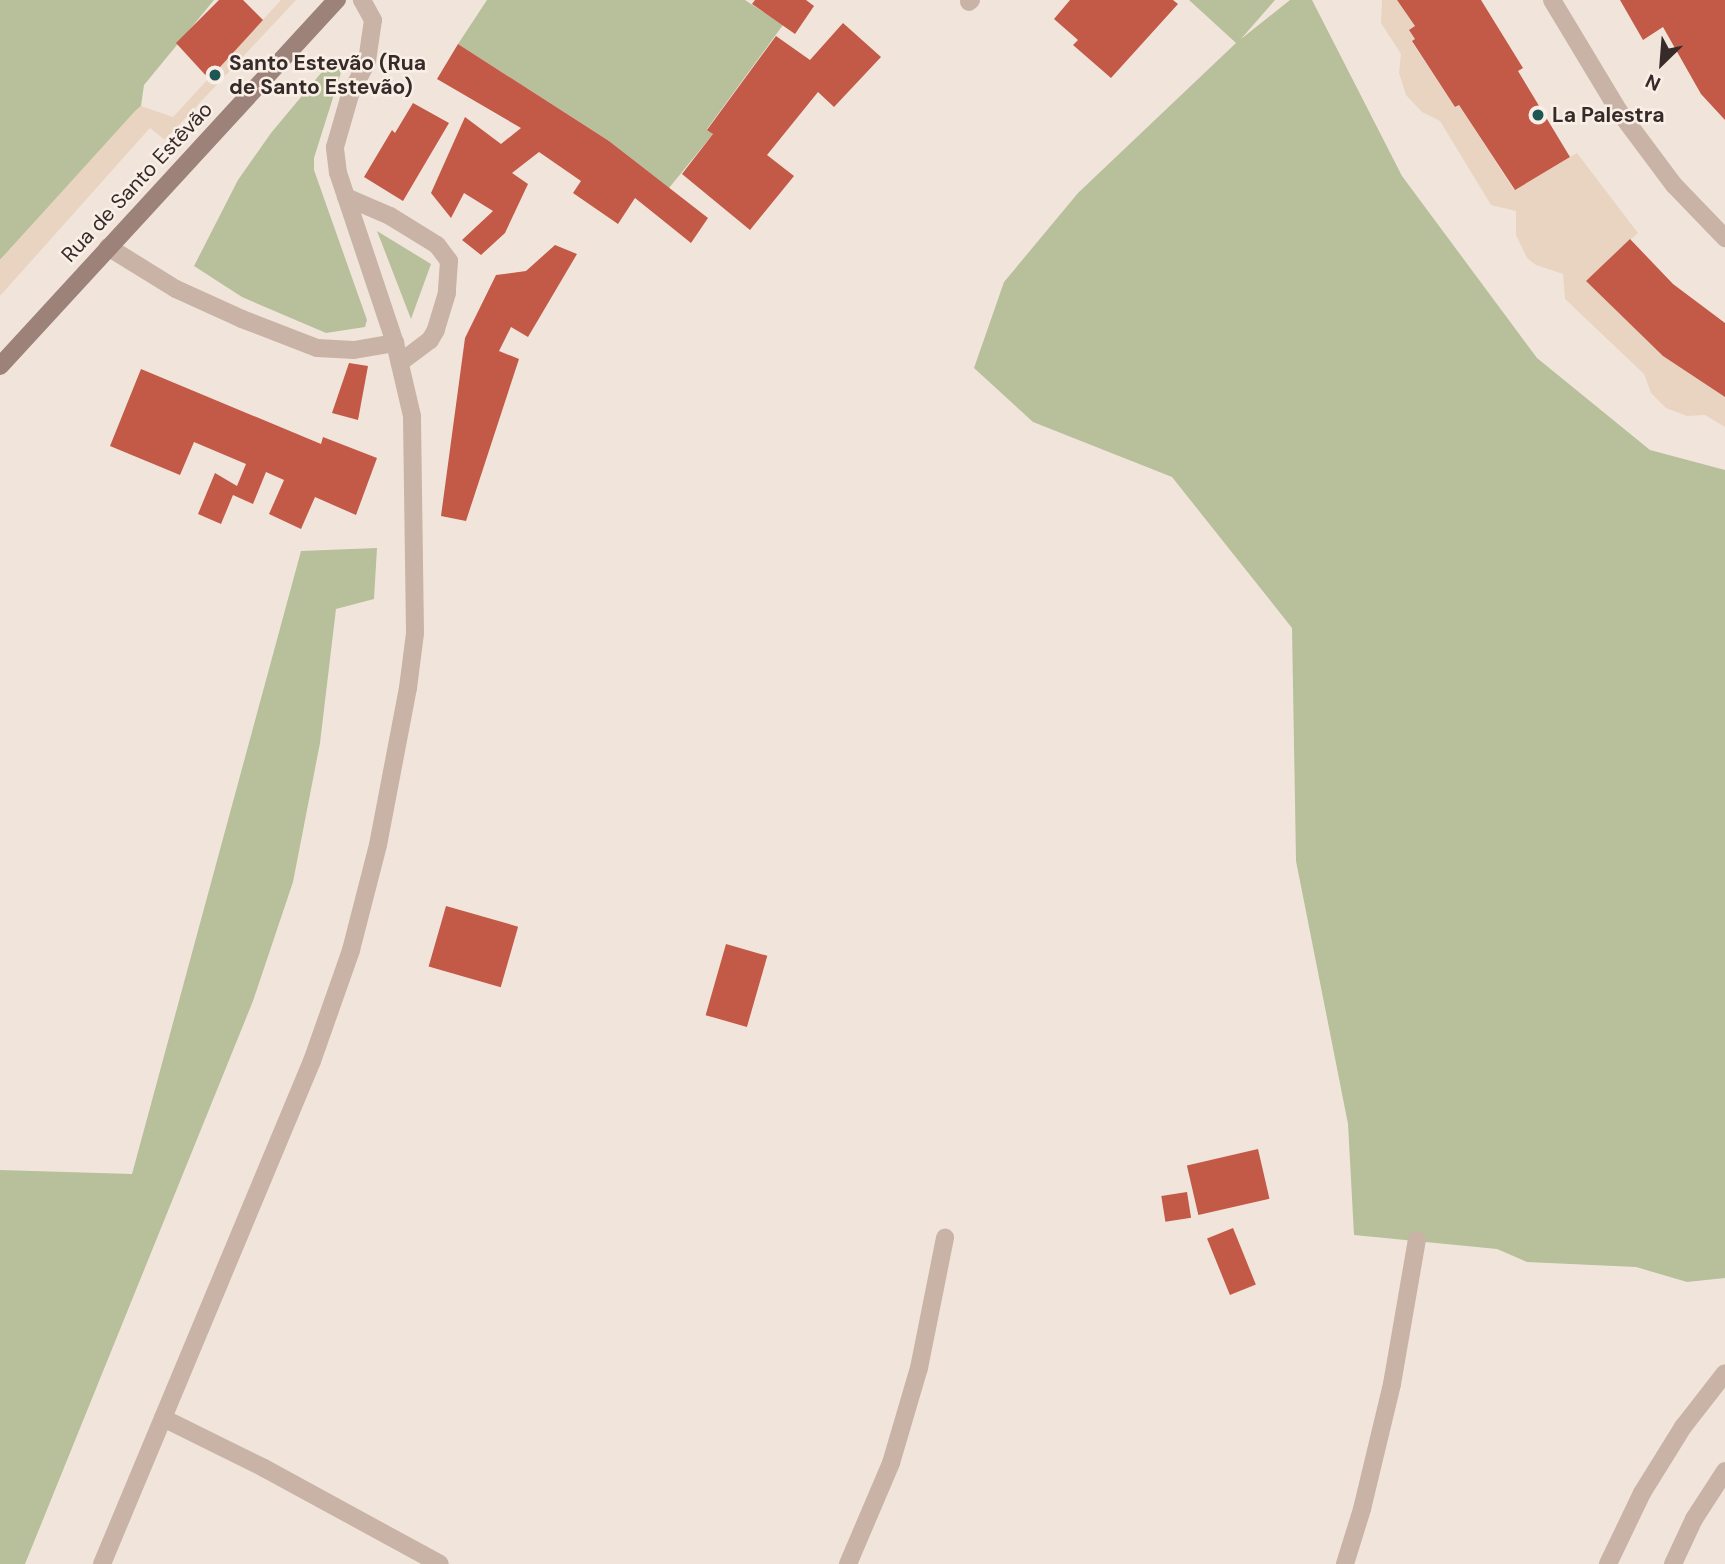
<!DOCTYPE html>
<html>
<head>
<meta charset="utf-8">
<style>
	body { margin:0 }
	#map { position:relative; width:1725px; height:1564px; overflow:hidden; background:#f1e5db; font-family:"DM Sans",sans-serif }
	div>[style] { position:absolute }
	.green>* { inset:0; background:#b7c09b }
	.plaza>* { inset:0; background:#e9d4c2 }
	.building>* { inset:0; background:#c35947; transform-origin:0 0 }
	.street>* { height:18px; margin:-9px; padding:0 9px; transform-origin:9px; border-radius:9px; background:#c9b3a7 }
	.secondary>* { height:18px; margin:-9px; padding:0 9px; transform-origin:9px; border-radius:9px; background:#9c8279 }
	.dots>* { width:19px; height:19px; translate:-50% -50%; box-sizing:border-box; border:4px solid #f9efe7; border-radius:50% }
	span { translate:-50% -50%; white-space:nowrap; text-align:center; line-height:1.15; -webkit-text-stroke:5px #f9efe7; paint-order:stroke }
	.poi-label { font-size:21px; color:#362b28; font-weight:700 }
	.left { translate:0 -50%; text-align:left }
	.street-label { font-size:21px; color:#362b28 }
	.north { position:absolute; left:1627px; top:28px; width:70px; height:70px; -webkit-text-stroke:5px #f9efe7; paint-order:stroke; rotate:205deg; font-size:19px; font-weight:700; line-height:28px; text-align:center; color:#362b28 }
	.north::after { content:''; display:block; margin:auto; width:24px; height:32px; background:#362b28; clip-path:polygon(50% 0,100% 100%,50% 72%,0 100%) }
</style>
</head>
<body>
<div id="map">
	<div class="green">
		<div style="clip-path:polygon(0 0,214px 0,144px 85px,141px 106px,0 260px)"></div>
		<div style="clip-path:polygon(487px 0,745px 0,783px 25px,707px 129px,713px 134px,669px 188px,609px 141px,458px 44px)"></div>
		<div style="clip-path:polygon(1189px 0,1275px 0,1241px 39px,1290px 0,1312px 0,1402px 176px,1537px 358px,1650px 450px,1725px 470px,1725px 1278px,1687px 1282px,1636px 1267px,1527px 1262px,1497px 1249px,1354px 1235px,1348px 1124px,1296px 861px,1292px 628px,1172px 477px,1033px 422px,974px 368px,1004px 282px,1078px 193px,1236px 43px)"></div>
		<div style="clip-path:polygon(331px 61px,337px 61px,343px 66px,314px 158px,314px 170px,367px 320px,365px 327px,326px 333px,242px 297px,194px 266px,238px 180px,271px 133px)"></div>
		<div style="clip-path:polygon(377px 231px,431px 264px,411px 319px)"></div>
		<div style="clip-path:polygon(377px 548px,374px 599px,336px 609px,320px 743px,293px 882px,253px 1001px,25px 1564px,0 1564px,0 1170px,132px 1174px,301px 551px)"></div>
	</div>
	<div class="plaza">
		<div style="clip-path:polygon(281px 0,296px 0,165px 140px,150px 128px,0 296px,0 260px,135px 111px,141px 106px,173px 117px)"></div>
		<div style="clip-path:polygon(1382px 0,1397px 0,1415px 26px,1409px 30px,1415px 39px,1412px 42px,1455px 107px,1459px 105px,1514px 190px,1577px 153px,1638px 233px,1586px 281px,1663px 355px,1725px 397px,1725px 427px,1705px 415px,1687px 416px,1666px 408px,1651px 393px,1644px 374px,1565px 299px,1563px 274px,1536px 265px,1527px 258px,1516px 235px,1516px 211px,1491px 205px,1440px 121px,1422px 112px,1406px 95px,1399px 73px,1401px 54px,1381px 23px)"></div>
	</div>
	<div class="building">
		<div style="clip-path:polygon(219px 0,243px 0,263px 20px,209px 79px,176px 43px)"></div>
		<div style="clip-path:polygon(755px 0,806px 0,814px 6px,795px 34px,752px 4px)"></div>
		<div style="clip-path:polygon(1070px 0,1173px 0,1178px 4px,1111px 78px,1073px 45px,1078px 40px,1054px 19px)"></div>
		<div style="clip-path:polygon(1397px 0,1481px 0,1523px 68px,1518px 71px,1570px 157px,1515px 190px,1459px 105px,1455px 107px,1412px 41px,1415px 39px,1409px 30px,1415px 26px)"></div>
		<div style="clip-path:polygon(1620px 0,1725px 0,1725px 120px,1701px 94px,1663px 27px,1643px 40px)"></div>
		<div style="clip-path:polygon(843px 23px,881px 57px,834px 107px,818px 92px,767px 155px,794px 176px,750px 230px,682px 174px,713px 134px,707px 130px,776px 36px,810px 60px)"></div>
		<div style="clip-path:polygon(458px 44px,609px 141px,708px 218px,691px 243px,635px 198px,618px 224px,573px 193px,581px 181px,539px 152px,512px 173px,528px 184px,505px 233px,481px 255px,462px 240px,493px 211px,464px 193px,451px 218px,431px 193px,465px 117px,501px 144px,521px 128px,437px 79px)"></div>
		<div style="clip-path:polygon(413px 103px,449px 123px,403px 201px,364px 177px,392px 130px,395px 133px)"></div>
		<div style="clip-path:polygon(1630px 239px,1673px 284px,1725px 323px,1725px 397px,1663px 356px,1586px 281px)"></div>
		<div style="clip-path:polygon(555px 245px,577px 254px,528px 337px,511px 327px,499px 351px,519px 359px,466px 521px,441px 516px,465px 338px,496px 275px,526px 271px)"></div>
		<div style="clip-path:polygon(349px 363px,368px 366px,358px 420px,332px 413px)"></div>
		<div style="clip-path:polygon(141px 369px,321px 444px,323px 437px,377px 458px,356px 515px,315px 497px,301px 529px,269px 514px,284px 480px,266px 472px,253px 504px,233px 495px,221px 524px,198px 514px,215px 473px,237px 486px,246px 464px,194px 442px,180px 475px,110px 446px)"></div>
		<div style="left:446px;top:906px;width:75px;height:63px;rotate:16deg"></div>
		<div style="left:726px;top:944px;width:43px;height:74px;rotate:16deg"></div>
		<div style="left:1258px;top:1149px;width:51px;height:73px;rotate:77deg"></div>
		<div style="left:1187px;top:1192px;width:26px;height:26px;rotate:81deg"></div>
		<div style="left:1233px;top:1228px;width:61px;height:28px;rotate:68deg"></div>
	</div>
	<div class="street">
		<div style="left:1552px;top:0;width:128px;rotate:59deg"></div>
		<div style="left:1618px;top:110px;width:94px;rotate:53.3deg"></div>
		<div style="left:1674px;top:185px;width:74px;rotate:46.1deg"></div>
		<div style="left:969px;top:2px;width:3px;rotate:-45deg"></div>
		<div style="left:346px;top:197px;width:48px;rotate:23.4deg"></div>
		<div style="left:390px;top:216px;width:55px;rotate:31.7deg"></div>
		<div style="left:437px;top:245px;width:20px;rotate:53deg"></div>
		<div style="left:449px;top:261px;width:32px;rotate:94deg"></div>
		<div style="left:447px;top:293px;width:39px;rotate:107deg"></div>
		<div style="left:436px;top:330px;width:12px;rotate:121deg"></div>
		<div style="left:430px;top:340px;width:38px;rotate:143deg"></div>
		<div style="left:108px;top:247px;width:80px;rotate:31.7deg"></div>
		<div style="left:176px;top:289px;width:72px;rotate:24.4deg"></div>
		<div style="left:242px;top:319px;width:80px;rotate:21.1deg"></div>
		<div style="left:317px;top:348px;width:37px;rotate:3deg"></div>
		<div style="left:354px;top:350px;width:42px;rotate:-9.7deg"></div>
		<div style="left:395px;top:343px;width:179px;rotate:-108.5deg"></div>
		<div style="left:338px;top:173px;width:26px;rotate:-97deg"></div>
		<div style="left:335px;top:147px;width:54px;rotate:-73.9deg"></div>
		<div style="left:350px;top:95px;width:38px;rotate:-63deg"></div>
		<div style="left:367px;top:61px;width:41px;rotate:-81.7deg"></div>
		<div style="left:373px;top:20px;width:23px;rotate:-119deg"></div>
		<div style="left:163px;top:1418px;width:113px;rotate:26.3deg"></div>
		<div style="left:264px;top:1468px;width:200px;rotate:28.6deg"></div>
		<div style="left:102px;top:1564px;width:545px;rotate:-67.34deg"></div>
		<div style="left:312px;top:1061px;width:118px;rotate:-70.6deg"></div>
		<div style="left:351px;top:950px;width:108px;rotate:-75.6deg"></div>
		<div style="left:378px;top:845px;width:160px;rotate:-79.2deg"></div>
		<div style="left:408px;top:688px;width:55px;rotate:-82.7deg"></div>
		<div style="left:415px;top:633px;width:217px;rotate:-90.8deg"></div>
		<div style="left:412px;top:416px;width:75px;rotate:-103.1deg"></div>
		<div style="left:848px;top:1564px;width:110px;rotate:-66.9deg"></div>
		<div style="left:891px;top:1463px;width:99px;rotate:-73.6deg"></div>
		<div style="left:919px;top:1368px;width:133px;rotate:-78.7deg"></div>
		<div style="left:1345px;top:1564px;width:58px;rotate:-72.8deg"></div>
		<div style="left:1362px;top:1509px;width:129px;rotate:-76.5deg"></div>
		<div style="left:1392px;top:1384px;width:146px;rotate:-80.2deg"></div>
		<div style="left:1608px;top:1564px;width:79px;rotate:-64.4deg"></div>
		<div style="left:1642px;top:1493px;width:78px;rotate:-58.2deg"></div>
		<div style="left:1683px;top:1427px;width:68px;rotate:-52.1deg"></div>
		<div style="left:1673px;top:1564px;width:50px;rotate:-65deg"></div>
		<div style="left:1694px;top:1519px;width:57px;rotate:-57.1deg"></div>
	</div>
	<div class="secondary">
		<div style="left:0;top:366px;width:498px;rotate:-47.4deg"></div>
	</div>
	<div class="dots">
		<div style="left:215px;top:75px;background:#1e5654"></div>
		<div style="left:1538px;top:115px;background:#1e5654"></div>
	</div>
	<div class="poi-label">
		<span class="left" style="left:229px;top:75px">Santo Estevão (Rua<br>de Santo Estevão)</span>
		<span class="left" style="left:1552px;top:115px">La Palestra</span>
	</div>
	<div class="street-label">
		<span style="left:137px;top:182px;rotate:-47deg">Rua de Santo Estêvão</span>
	</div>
	<div class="north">N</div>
</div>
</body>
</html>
